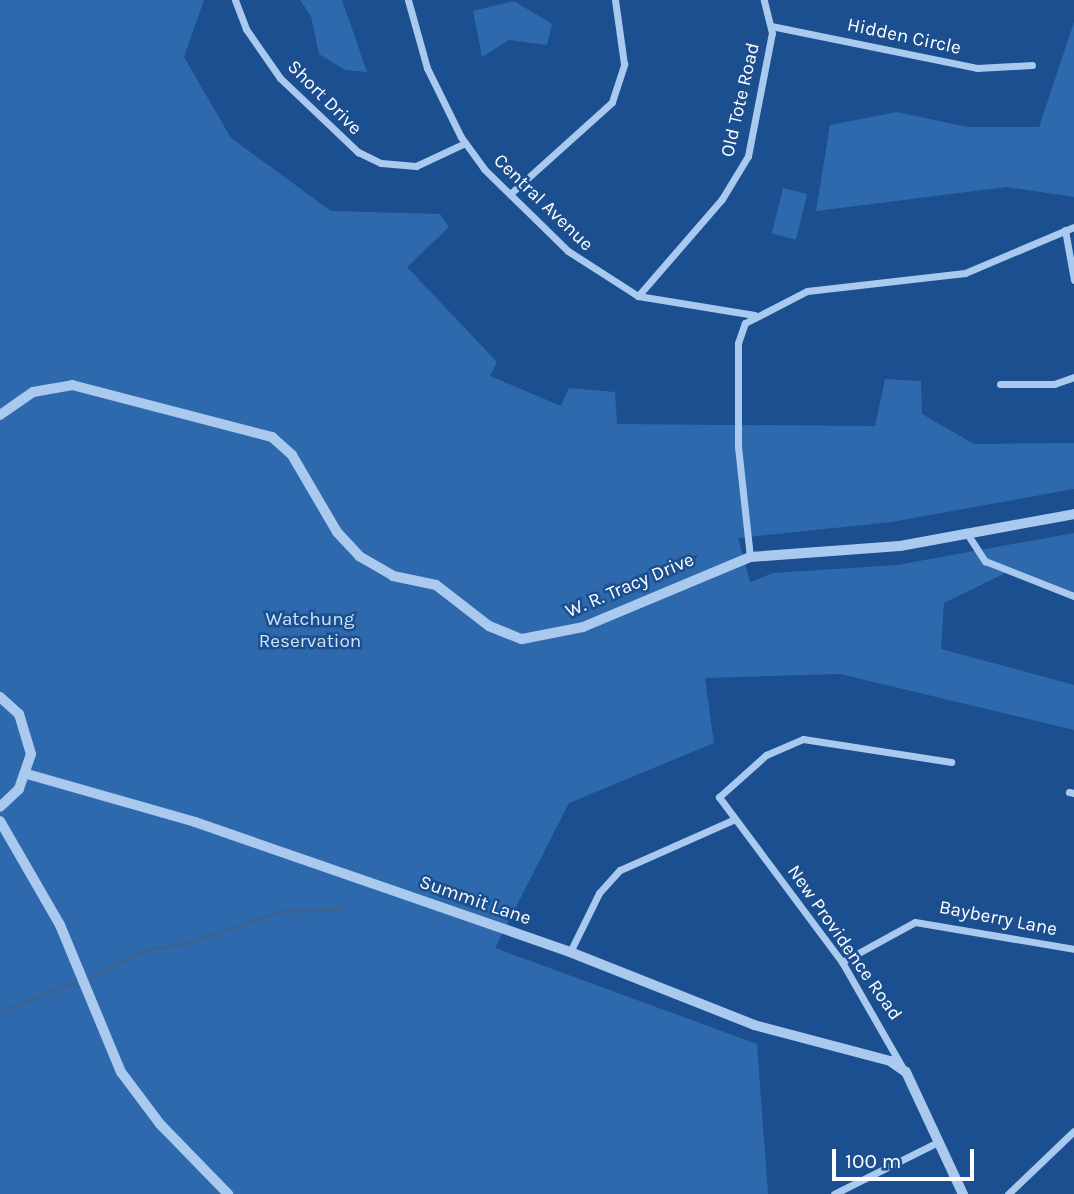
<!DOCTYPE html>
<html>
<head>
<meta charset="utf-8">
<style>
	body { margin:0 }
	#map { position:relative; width:1074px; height:1194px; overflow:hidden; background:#1b4f8f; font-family:Karla,sans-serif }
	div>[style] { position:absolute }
	.green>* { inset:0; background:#2e69ad; transform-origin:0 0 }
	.stream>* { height:2.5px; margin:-1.25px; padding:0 1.25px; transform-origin:1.25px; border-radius:1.25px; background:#3c6290 }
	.minor>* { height:7px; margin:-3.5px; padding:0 3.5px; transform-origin:3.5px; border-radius:3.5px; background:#a9c9ee }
	.tertiary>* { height:10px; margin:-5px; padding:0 5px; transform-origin:5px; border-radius:5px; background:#a9c9ee }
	span { translate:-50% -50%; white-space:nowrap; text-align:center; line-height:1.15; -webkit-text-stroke:5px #1b4f8f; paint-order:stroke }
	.street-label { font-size:19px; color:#fff }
	.park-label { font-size:19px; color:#cfe3fa }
	.scale { position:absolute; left:832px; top:1149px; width:142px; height:32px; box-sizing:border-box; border:4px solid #fff; border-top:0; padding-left:9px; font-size:21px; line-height:24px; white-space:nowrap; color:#fff; -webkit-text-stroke:5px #1b4f8f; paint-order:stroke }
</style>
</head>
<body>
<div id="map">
	<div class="green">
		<div style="clip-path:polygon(0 0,204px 0,184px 57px,231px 138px,331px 211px,440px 214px,449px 227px,407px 267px,497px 362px,490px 376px,561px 406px,569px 388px,615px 392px,617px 424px,875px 426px,885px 379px,921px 381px,922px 414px,974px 444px,1074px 443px,1074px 489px,892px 522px,738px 538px,750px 582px,773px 573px,897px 565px,1074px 533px,1074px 592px,1014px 569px,944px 603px,941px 649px,1074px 685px,1074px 730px,840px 674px,705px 678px,714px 743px,569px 803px,495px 948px,757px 1044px,768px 1194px,0 1194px)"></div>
		<div style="clip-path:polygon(300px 0,342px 0,367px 72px,345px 70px,319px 54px,311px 16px)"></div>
		<div style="clip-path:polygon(514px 1px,552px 24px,547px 45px,509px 40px,482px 57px,473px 11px)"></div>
		<div style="clip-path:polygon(1074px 22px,1074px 197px,1007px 187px,816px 211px,830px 125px,897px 112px,967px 127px,1039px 127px)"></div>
		<div style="left:783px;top:188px;width:25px;height:47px;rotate:14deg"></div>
	</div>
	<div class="stream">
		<div style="left:91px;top:976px;width:56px;rotate:-26.6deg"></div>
		<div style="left:141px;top:951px;width:50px;rotate:-10.4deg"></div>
		<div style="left:190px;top:942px;width:98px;rotate:-18.4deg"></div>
		<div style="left:283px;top:911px;width:57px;rotate:-2deg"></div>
		<div style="left:0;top:1012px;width:81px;rotate:-21.8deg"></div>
	</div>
	<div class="minor">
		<div style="left:235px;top:0;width:31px;rotate:69deg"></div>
		<div style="left:246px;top:29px;width:60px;rotate:55.2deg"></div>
		<div style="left:280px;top:78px;width:108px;rotate:43.5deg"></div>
		<div style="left:358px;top:152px;width:25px;rotate:26deg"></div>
		<div style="left:381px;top:163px;width:35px;rotate:5deg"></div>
		<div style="left:416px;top:166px;width:54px;rotate:-25.1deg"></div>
		<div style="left:408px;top:0;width:71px;rotate:74.4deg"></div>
		<div style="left:427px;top:68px;width:77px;rotate:63.8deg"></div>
		<div style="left:461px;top:137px;width:39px;rotate:54deg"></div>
		<div style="left:484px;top:169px;width:117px;rotate:44.3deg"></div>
		<div style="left:568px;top:251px;width:83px;rotate:32.7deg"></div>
		<div style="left:638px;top:296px;width:118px;rotate:9.3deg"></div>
		<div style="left:771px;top:26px;width:210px;rotate:11.5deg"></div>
		<div style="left:977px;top:68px;width:55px;rotate:-3.1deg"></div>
		<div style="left:510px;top:194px;width:137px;rotate:-42deg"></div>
		<div style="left:612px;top:102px;width:40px;rotate:-72deg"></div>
		<div style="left:624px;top:64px;width:65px;rotate:-98deg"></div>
		<div style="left:1065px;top:230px;width:51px;rotate:79.8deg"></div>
		<div style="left:638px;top:296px;width:128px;rotate:-49.1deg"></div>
		<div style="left:722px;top:199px;width:50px;rotate:-58.8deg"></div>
		<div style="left:748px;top:156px;width:125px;rotate:-79deg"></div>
		<div style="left:772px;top:33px;width:34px;rotate:-104deg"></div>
		<div style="left:1000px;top:384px;width:54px"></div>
		<div style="left:1054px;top:384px;width:21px;rotate:-19deg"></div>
		<div style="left:966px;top:532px;width:35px;rotate:57deg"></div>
		<div style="left:985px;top:561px;width:96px;rotate:21.5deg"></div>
		<div style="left:750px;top:557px;width:111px;rotate:-96.2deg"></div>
		<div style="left:738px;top:447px;width:104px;rotate:-90deg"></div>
		<div style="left:738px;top:343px;width:21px;rotate:-71deg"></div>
		<div style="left:745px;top:323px;width:70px;rotate:-27.3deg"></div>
		<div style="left:807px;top:291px;width:159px;rotate:-6.5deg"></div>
		<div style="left:965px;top:273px;width:118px;rotate:-22.9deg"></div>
		<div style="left:1069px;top:792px;width:5px;rotate:11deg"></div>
		<div style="left:570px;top:952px;width:66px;rotate:-63.8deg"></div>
		<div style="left:599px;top:893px;width:31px;rotate:-48deg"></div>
		<div style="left:620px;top:870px;width:124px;rotate:-23.9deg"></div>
		<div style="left:842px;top:962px;width:83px;rotate:-28.7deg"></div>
		<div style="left:915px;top:922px;width:161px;rotate:9.6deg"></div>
		<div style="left:905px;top:1072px;width:127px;rotate:-119.8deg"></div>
		<div style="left:842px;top:962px;width:206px;rotate:-126.7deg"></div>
		<div style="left:719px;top:797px;width:63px;rotate:-41.8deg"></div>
		<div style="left:766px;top:755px;width:40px;rotate:-23.4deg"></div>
		<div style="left:803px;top:739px;width:150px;rotate:8.8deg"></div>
		<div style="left:834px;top:1194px;width:116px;rotate:-26.6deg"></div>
		<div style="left:1008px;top:1194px;width:91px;rotate:-43.7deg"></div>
	</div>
	<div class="tertiary">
		<div style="left:0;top:415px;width:40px;rotate:-34.9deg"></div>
		<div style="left:33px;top:392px;width:40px;rotate:-10deg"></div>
		<div style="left:72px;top:385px;width:207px;rotate:14.6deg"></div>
		<div style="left:272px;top:437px;width:27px;rotate:42deg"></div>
		<div style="left:292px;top:455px;width:89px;rotate:59.7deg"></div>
		<div style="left:337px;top:532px;width:33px;rotate:47deg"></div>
		<div style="left:359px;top:556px;width:39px;rotate:30deg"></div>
		<div style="left:393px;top:576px;width:44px;rotate:11.8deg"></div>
		<div style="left:436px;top:585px;width:67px;rotate:37.7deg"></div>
		<div style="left:489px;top:626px;width:35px;rotate:22deg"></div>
		<div style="left:522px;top:639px;width:62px;rotate:-11.1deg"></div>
		<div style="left:583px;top:627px;width:181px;rotate:-22.7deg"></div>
		<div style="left:750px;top:557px;width:150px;rotate:-4.2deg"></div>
		<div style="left:900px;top:546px;width:177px;rotate:-10.4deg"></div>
		<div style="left:0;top:697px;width:25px;rotate:42deg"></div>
		<div style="left:19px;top:714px;width:42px;rotate:73.3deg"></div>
		<div style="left:31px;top:754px;width:37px;rotate:109deg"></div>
		<div style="left:19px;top:789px;width:26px;rotate:137deg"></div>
		<div style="left:27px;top:774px;width:175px;rotate:15.9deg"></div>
		<div style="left:195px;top:822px;width:397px;rotate:19.1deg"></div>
		<div style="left:570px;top:952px;width:198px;rotate:21.6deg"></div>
		<div style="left:754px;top:1025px;width:141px;rotate:14.8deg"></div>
		<div style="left:890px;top:1061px;width:19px;rotate:35deg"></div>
		<div style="left:906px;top:1072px;width:135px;rotate:65deg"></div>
		<div style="left:0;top:821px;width:120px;rotate:60deg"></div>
		<div style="left:60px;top:925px;width:159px;rotate:67.5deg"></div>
		<div style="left:121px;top:1072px;width:65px;rotate:53.1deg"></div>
		<div style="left:160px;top:1124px;width:98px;rotate:45.8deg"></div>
	</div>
	<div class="street-label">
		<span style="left:904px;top:37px;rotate:12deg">Hidden Circle</span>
		<span style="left:324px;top:98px;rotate:45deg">Short Drive</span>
		<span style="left:741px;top:100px;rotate:-77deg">Old Tote Road</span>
		<span style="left:543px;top:203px;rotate:44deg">Central Avenue</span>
		<span style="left:630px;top:586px;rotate:-23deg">W. R. Tracy Drive</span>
		<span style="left:475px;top:901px;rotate:19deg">Summit Lane</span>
		<span style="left:998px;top:919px;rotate:11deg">Bayberry Lane</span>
		<span style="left:844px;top:943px;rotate:55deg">New Providence Road</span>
	</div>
	<div class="park-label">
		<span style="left:310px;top:631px">Watchung<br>Reservation</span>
	</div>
	<div class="scale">100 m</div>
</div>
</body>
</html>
